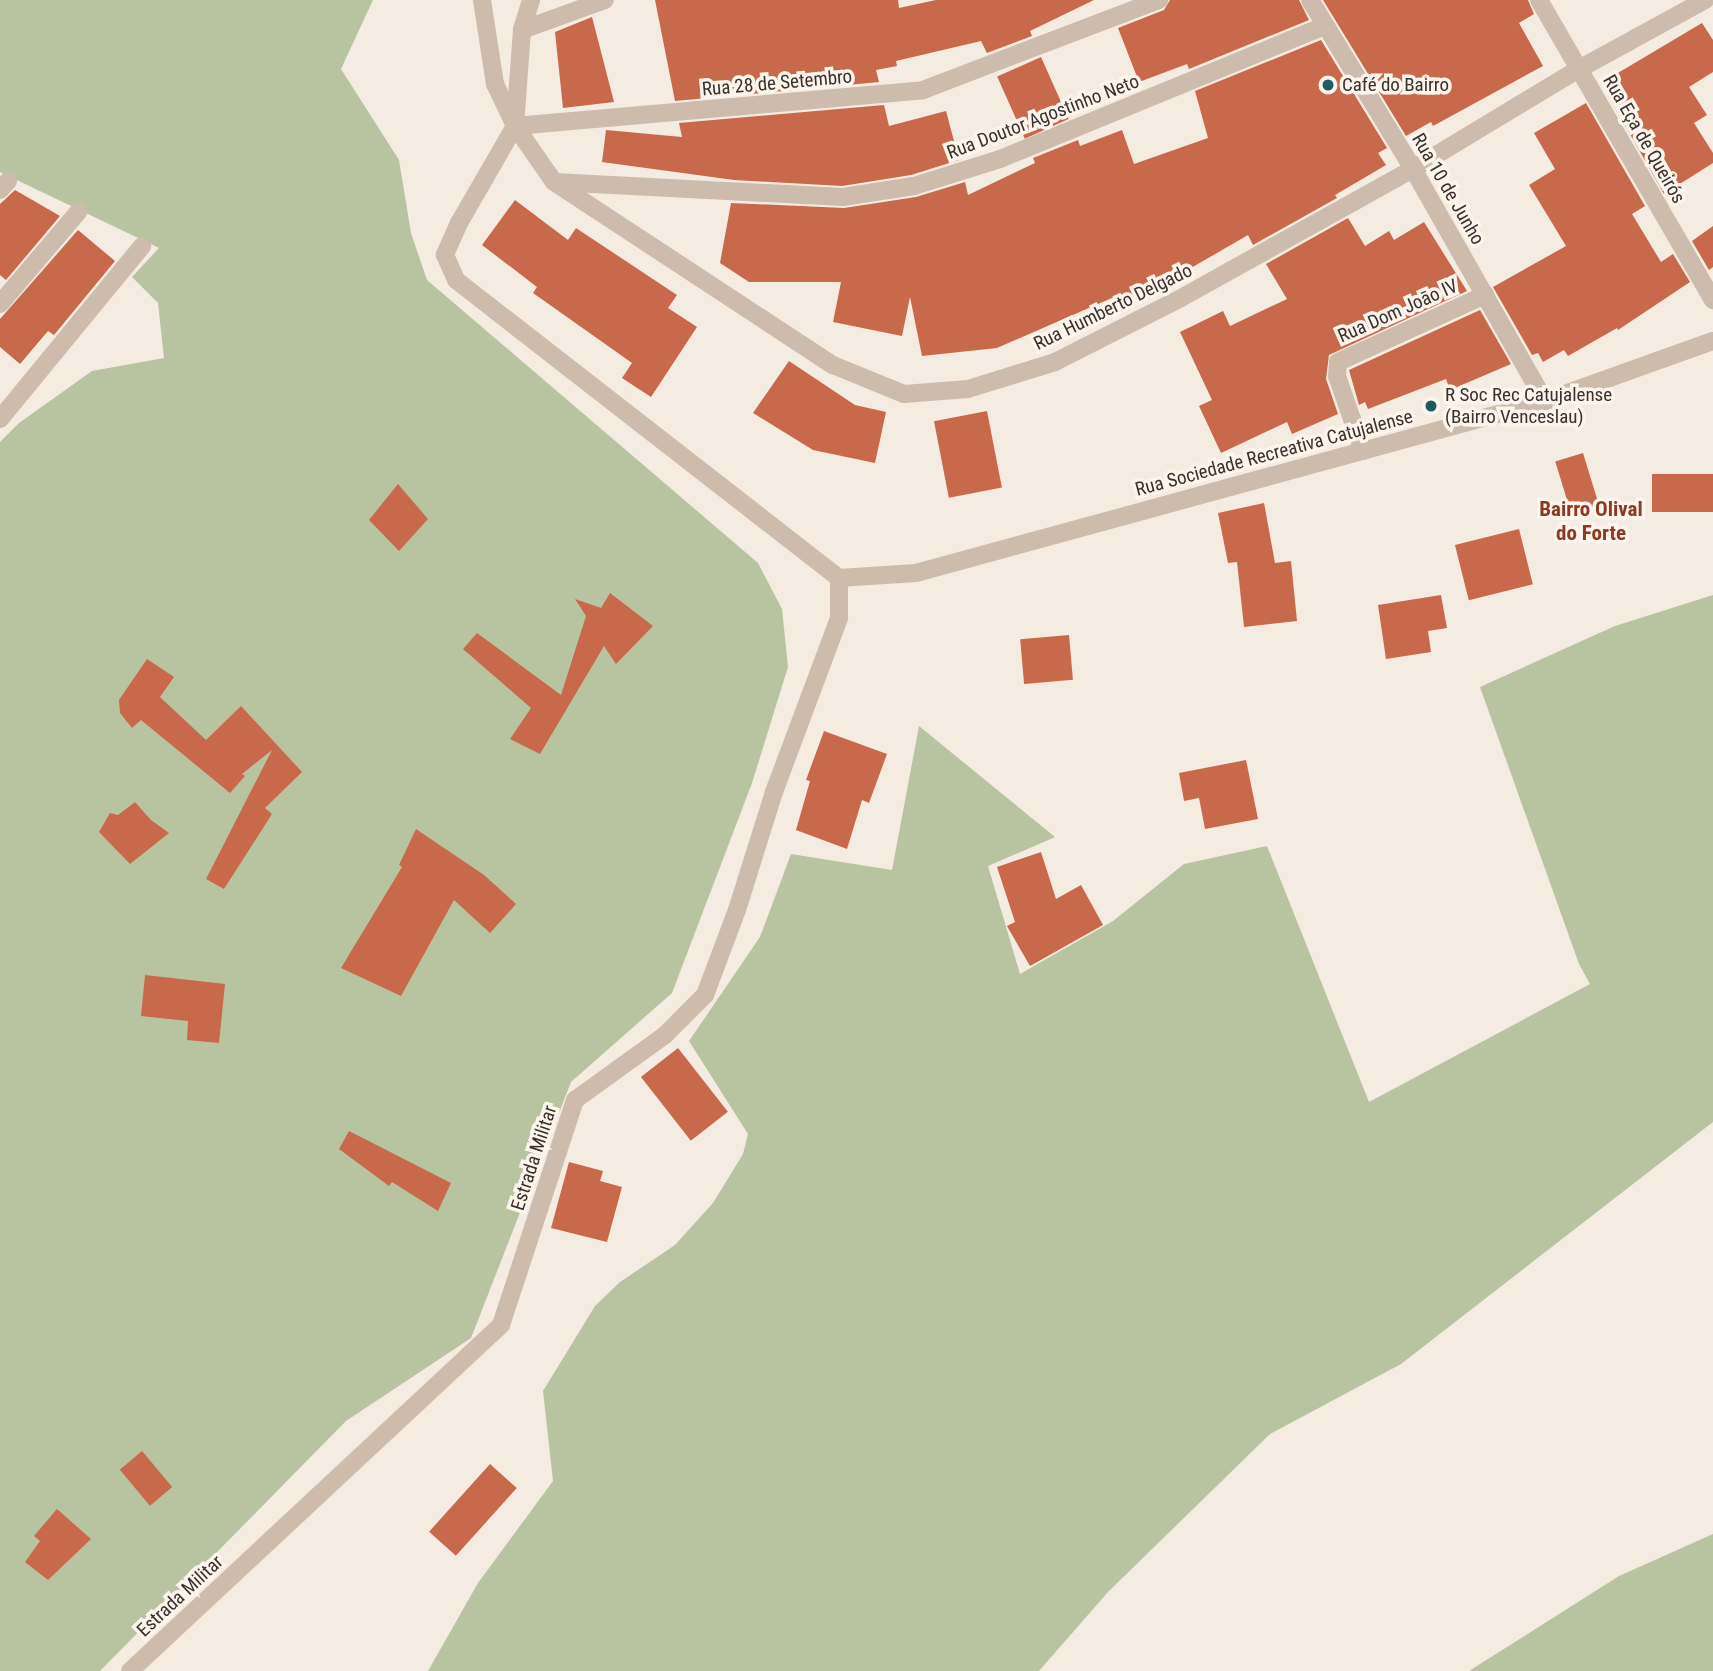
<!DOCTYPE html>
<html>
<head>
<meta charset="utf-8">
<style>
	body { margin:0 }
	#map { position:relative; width:1713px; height:1671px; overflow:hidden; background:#f4ebe1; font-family:"Roboto Condensed",sans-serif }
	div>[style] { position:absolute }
	.green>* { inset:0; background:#b8c4a0 }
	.building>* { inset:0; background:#c8694b; transform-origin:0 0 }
	.minor>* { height:18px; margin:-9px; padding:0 9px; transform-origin:9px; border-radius:9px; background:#cdbbac }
	.dots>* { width:19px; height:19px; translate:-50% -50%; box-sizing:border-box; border:4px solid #fbf5ee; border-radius:50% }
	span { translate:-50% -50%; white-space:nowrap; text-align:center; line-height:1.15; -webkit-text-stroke:7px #fbf5ee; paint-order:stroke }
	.street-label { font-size:19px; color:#3b302b }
	.poi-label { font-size:19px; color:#3b302b }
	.left { translate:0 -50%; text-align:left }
	.neighbourhood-label { font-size:21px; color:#8c3b22; font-weight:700 }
</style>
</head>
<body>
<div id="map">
	<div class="green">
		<div style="clip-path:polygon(0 0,373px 0,341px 69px,399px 160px,411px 233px,427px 280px,758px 563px,782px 609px,788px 667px,752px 783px,672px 993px,571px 1082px,471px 1338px,346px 1421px,100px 1671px,0 1671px,0 442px,19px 423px,92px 371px,164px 358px,158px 303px,132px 277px,159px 248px,0 172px)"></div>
		<div style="clip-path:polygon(1713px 595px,1713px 1122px,1401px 1364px,1270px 1434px,1108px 1592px,1039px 1671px,428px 1671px,478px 1583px,553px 1481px,543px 1391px,595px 1306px,620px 1282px,675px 1245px,713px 1203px,743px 1154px,748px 1134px,689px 1041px,760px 937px,791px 854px,892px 870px,919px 726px,1055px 837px,988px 866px,1020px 974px,1113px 921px,1184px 864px,1267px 846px,1369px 1102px,1590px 984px,1579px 964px,1480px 687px,1615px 626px)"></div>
		<div style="clip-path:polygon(1713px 1534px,1713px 1671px,1469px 1671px,1619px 1576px)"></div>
	</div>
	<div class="building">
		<div style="clip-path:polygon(655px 0,898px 0,899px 8px,936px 0,1094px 0,1030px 31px,1032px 36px,987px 53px,981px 41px,896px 61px,897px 66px,876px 70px,879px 82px,675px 101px)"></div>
		<div style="clip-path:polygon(1170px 0,1299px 0,1309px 20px,1189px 69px,1187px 64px,1139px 82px,1118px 28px,1164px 10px)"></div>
		<div style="clip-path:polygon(1323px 0,1528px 0,1534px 14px,1519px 23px,1543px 66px,1433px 126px,1431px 122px,1406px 136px)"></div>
		<div style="clip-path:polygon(592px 17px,614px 102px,563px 108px,555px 32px)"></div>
		<div style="clip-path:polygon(1702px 23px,1713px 40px,1713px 72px,1689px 87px,1707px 115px,1694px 123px,1713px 153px,1713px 163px,1664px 194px,1601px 83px)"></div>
		<div style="clip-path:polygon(1321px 40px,1387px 148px,1378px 153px,1386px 165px,1335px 195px,1337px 198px,1253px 245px,1248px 235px,1127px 305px,1121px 294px,997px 348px,922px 356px,910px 297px,902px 336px,833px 322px,841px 282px,749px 282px,720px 263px,731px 203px,844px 208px,916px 197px,965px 182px,968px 195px,1035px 163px,1033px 158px,1078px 140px,1080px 146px,1122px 130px,1134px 164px,1208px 138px,1195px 91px)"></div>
		<div style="left:1041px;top:57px;width:68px;height:48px;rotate:66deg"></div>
		<div style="clip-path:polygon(1586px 103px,1645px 206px,1632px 214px,1661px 262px,1673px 254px,1690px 282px,1618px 330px,1617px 328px,1568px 356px,1564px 350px,1543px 362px,1538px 353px,1532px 355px,1493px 287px,1566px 246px,1529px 185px,1555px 169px,1534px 133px)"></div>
		<div style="clip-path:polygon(884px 105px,889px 126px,946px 111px,959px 160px,911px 175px,842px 186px,734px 180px,602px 162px,606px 130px,682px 137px,679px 123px)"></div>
		<div style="clip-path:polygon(15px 190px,60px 216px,6px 280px,0 275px,0 204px)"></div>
		<div style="clip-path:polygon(515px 200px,568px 240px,576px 228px,677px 295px,668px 308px,697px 327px,651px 397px,622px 378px,632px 363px,533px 293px,537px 287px,482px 245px)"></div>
		<div style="clip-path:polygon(1348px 218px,1365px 246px,1389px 231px,1394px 240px,1424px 222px,1467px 291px,1329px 355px,1326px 379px,1338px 414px,1292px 434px,1287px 422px,1221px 453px,1199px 406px,1212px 400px,1180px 332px,1223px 311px,1230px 326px,1287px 299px,1266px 264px)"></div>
		<div style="clip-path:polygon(1713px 226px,1713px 267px,1709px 270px,1692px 241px)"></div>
		<div style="clip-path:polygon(78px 230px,115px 261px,54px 335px,48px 331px,20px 364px,0 347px,0 319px)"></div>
		<div style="clip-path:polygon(1480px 310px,1511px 364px,1450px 390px,1446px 379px,1368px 409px,1365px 402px,1359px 405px,1349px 370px)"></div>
		<div style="clip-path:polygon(789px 361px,855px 405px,886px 412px,875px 463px,813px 450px,753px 413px)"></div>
		<div style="left:987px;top:411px;width:78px;height:54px;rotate:79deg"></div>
		<div style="left:1583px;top:453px;width:55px;height:29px;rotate:73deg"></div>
		<div style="left:1713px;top:474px;width:38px;height:61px;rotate:90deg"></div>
		<div style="clip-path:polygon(398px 484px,428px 519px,399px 551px,369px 520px)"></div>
		<div style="clip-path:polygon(1264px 503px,1275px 563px,1291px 561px,1297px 621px,1244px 627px,1237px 562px,1228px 563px,1218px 513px)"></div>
		<div style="left:1519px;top:529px;width:57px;height:66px;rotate:76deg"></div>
		<div style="clip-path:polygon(610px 593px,653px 626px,616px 664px,604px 646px,540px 754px,510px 739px,531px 708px,463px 649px,477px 633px,561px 695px,586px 616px,575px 599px,601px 608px)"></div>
		<div style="clip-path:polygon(1441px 595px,1447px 628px,1428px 631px,1431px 652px,1386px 659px,1378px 605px)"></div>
		<div style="left:1069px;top:635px;width:45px;height:49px;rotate:85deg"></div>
		<div style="clip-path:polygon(147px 659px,174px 677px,160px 697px,206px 740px,241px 706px,302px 772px,265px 808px,272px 814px,224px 889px,206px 879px,272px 750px,242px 774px,245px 776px,230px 793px,141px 720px,132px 728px,120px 713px,119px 700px)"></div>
		<div style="clip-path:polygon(824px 731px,887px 754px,869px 803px,862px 800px,847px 849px,796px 830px,810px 781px,806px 780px)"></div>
		<div style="clip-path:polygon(1246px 760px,1258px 819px,1205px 829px,1199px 798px,1184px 801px,1179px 773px)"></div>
		<div style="clip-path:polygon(135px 802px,151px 820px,169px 833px,130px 864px,99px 832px,110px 813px,118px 815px)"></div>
		<div style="clip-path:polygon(416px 829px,484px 875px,516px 904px,490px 933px,454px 900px,401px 996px,341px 968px,402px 867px,399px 865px)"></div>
		<div style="clip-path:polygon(1041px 852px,1056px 899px,1081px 885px,1103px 925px,1030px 966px,1007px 926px,1015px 922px,997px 867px)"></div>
		<div style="clip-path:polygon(145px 975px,225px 984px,219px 1043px,187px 1040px,188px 1021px,141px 1016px)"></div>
		<div style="left:678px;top:1048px;width:81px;height:47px;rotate:52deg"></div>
		<div style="clip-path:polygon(349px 1131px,451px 1183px,438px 1211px,392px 1182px,389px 1186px,339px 1149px)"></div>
		<div style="clip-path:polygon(569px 1162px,603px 1171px,600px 1181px,622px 1187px,607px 1242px,551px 1228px)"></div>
		<div style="left:142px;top:1451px;width:47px;height:29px;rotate:50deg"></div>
		<div style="left:490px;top:1464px;width:36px;height:91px;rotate:42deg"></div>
		<div style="clip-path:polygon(57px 1509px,91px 1539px,48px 1580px,25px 1562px,40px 1541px,34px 1536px)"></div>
	</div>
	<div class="minor">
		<div style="left:482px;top:0;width:85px;rotate:81.2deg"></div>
		<div style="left:495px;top:84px;width:47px;rotate:64.5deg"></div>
		<div style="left:515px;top:126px;width:68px;rotate:55.1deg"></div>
		<div style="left:554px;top:182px;width:334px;rotate:33.3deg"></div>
		<div style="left:833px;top:365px;width:77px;rotate:22.2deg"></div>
		<div style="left:904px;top:394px;width:64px;rotate:-4.5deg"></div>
		<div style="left:968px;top:389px;width:91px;rotate:-17.2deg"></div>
		<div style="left:1055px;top:362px;width:141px;rotate:-26.9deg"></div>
		<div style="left:1181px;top:298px;width:265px;rotate:-29.1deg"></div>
		<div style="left:1413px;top:169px;width:194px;rotate:-31.1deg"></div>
		<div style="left:1579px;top:69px;width:144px;rotate:-28.7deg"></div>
		<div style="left:531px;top:0;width:31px;rotate:107deg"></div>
		<div style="left:522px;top:30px;width:96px;rotate:94.2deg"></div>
		<div style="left:515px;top:126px;width:112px;rotate:120deg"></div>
		<div style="left:459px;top:223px;width:35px;rotate:114deg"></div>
		<div style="left:445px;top:255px;width:27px;rotate:66deg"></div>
		<div style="left:456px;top:280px;width:485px;rotate:37.9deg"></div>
		<div style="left:1310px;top:0;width:198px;rotate:58.6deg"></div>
		<div style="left:1413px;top:169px;width:267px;rotate:60.4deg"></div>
		<div style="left:1539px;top:0;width:347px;rotate:59.9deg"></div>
		<div style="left:522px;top:30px;width:88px;rotate:-19.9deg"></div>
		<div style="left:515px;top:126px;width:410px;rotate:-5deg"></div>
		<div style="left:923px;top:90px;width:253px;rotate:-20.9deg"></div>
		<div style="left:555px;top:182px;width:288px;rotate:3deg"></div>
		<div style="left:843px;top:197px;width:72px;rotate:-8.8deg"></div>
		<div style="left:914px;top:186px;width:90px;rotate:-17.4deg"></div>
		<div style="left:1000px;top:159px;width:351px;rotate:-22.3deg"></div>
		<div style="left:0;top:190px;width:12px;rotate:-48deg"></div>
		<div style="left:0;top:304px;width:121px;rotate:-49.7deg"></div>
		<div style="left:0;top:419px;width:224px;rotate:-50.6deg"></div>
		<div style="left:1363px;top:451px;width:79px;rotate:-109.1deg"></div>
		<div style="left:1337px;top:376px;width:14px;rotate:-86deg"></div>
		<div style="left:1338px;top:362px;width:162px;rotate:-24.5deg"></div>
		<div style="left:839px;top:578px;width:77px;rotate:-3.7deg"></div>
		<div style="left:916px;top:573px;width:652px;rotate:-15.29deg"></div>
		<div style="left:1545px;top:401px;width:178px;rotate:-19.7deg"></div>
		<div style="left:130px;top:1671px;width:507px;rotate:-43deg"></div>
		<div style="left:501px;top:1325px;width:237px;rotate:-71.8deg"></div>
		<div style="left:575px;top:1100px;width:111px;rotate:-35.8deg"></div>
		<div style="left:665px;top:1035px;width:57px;rotate:-45deg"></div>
		<div style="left:705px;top:995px;width:91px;rotate:-69.4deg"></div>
		<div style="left:737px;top:910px;width:124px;rotate:-72.6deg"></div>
		<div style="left:774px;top:792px;width:186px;rotate:-69.5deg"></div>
		<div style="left:839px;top:618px;width:40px;rotate:-90deg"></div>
	</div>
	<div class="dots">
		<div style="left:1328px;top:85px;background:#1f5a5e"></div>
		<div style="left:1431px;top:406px;background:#1f5a5e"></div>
	</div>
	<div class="street-label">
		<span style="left:777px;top:83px;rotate:-5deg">Rua 28 de Setembro</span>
		<span style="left:1043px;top:117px;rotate:-21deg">Rua Doutor Agostinho Neto</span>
		<span style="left:1644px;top:139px;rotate:60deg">Rua Eça de Queirós</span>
		<span style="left:1448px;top:189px;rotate:60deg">Rua 10 de Junho</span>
		<span style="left:1113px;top:307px;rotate:-26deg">Rua Humberto Delgado</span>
		<span style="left:1398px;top:311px;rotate:-24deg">Rua Dom Joāo IV</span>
		<span style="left:1274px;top:453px;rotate:-15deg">Rua Sociedade Recreativa Catujalense</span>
		<span style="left:534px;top:1158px;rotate:-72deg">Estrada Militar</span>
		<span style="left:180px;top:1596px;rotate:-43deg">Estrada Militar</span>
	</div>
	<div class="poi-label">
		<span class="left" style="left:1342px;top:85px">Café do Bairro</span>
		<span class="left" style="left:1445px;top:406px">R Soc Rec Catujalense<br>(Bairro Venceslau)</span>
	</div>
	<div class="neighbourhood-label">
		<span style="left:1591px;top:521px">Bairro Olival<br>do Forte</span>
	</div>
</div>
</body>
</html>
